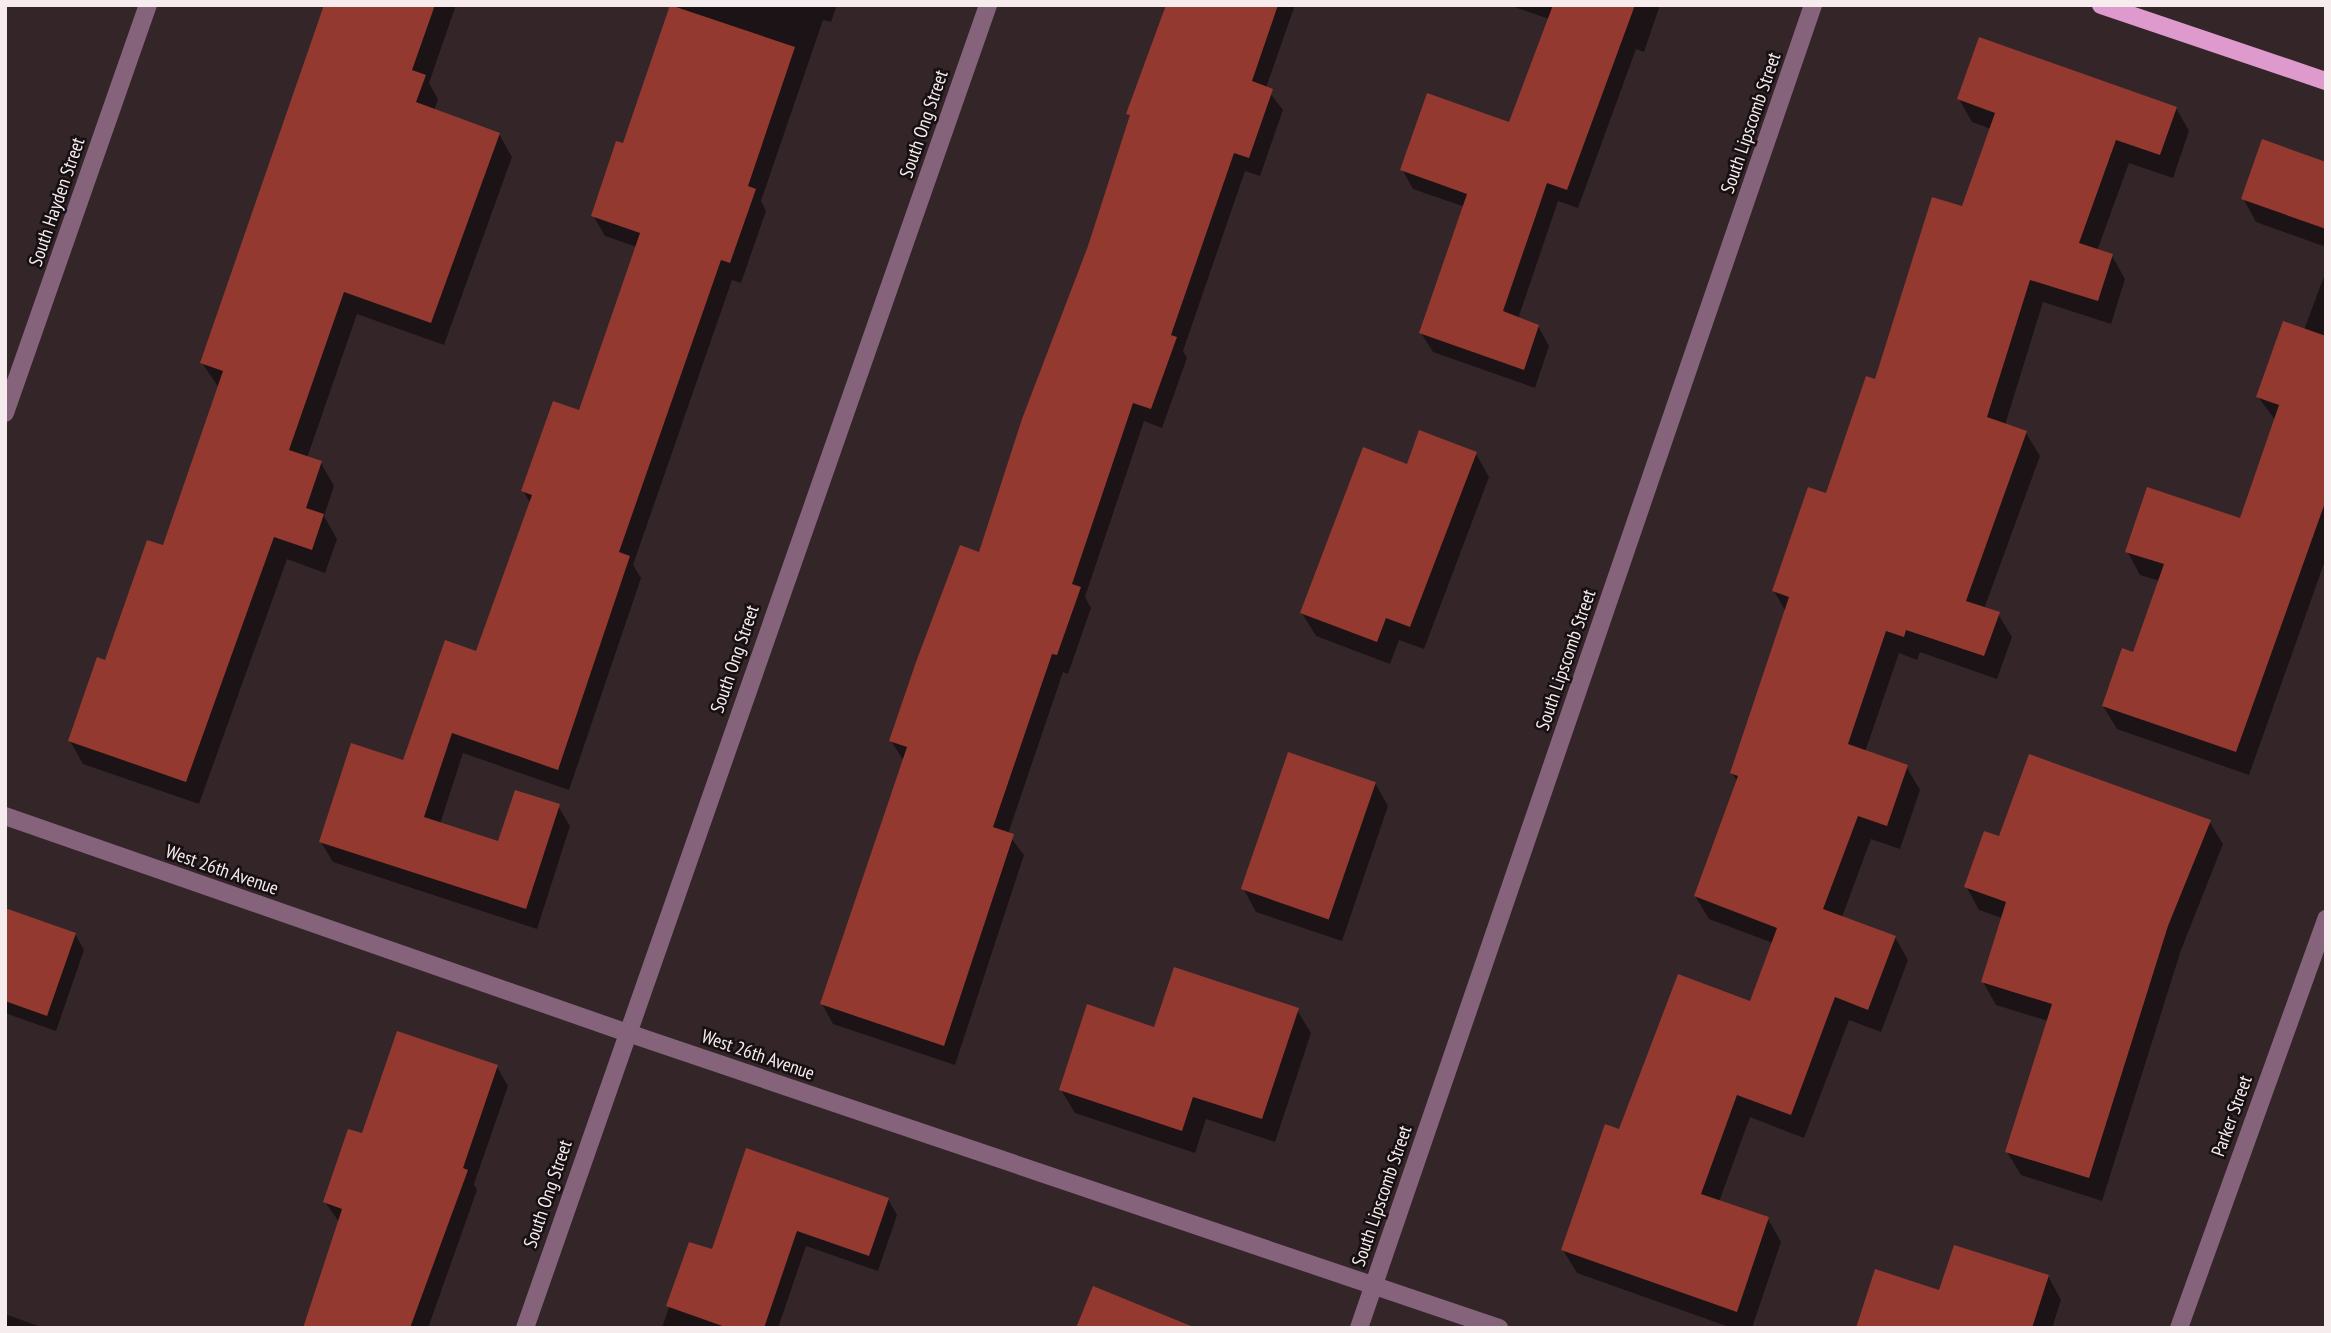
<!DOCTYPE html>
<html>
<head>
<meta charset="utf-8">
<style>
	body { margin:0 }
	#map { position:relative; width:2331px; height:1333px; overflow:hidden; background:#342529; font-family:"PT Sans Narrow",sans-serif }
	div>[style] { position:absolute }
	.shadow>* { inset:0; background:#0007 }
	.building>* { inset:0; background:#93392f; transform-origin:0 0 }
	.minor>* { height:18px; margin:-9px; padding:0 9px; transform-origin:9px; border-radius:9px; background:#84637b }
	.major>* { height:18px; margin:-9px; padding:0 9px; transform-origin:9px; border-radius:9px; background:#df9acd }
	span { translate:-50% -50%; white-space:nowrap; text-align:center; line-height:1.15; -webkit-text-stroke:5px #171012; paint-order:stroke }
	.street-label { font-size:19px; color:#f6ecee }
	.frame { position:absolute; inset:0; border:7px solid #f6ecee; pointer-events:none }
</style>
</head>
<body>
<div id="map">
	<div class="shadow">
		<div style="clip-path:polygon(334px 5px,456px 5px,429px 83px,438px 99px,434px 111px,499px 134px,512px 157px,444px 345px,357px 314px,307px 458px,321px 463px,334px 486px,324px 516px,337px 539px,325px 573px,287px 559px,199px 804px,83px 764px,70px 741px,164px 548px,219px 388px,202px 363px)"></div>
		<div style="clip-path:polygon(672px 5px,837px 5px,831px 22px,823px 20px,761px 201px,766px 211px,741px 283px,732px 280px,633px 565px,641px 578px,569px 790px,463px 753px,440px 824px,499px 843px,558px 806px,570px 826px,537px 929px,333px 862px,321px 842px,404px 762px,477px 653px,531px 504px,523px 491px,580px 412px,637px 247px,605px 236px,593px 215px,624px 145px)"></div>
		<div style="clip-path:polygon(1166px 5px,1295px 5px,1266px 88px,1283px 110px,1260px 176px,1245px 171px,1183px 351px,1187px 358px,1162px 428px,1144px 421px,1085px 597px,1091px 608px,1068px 674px,1063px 672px,1008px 834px,1024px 855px,955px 1065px,833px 1024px,822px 1004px,904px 761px,891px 741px,980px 554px,1089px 246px)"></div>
		<div style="clip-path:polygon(1509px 5px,1660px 5px,1644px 52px,1636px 49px,1578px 208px,1558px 201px,1518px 319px,1538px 326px,1549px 346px,1535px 388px,1433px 352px,1421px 333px,1465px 207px,1413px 189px,1402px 169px,1511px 124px,1549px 19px)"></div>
		<div style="clip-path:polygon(1959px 99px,2176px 108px,2189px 131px,2173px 178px,2129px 163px,2097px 251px,2112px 256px,2125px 279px,2111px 324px,2043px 302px,2005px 425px,2026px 433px,2040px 456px,1984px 609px,1998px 614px,2012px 637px,1997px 679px,1920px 652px,1917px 660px,1899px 653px,1865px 752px,1906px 766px,1920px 790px,1900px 849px,1871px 839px,1842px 917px,1895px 937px,1908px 960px,1881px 1032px,1849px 1020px,1804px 1138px,1750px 1117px,1719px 1202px,1768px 1219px,1781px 1242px,1752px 1328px,1732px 1328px,1577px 1273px,1563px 1250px,1620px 1132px,1751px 1003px,1773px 943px,1709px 919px,1695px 896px,1738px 783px,1732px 773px,1786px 612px,1774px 591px,1827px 496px,1876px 381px,1963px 208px,1991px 129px,1972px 122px)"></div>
		<div style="clip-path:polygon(2326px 164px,2326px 247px,2256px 222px,2243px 198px)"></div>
		<div style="clip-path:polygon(2326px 271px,2326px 558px,2249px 775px,2117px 729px,2103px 706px,2134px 654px,2160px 581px,2140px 575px,2127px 551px,2242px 520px,2276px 421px,2258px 397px,2304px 330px)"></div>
		<div style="clip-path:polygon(1476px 454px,1489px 477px,1424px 649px,1399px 640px,1390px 664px,1316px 636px,1302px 613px,1408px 466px)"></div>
		<div style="clip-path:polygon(1375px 783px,1388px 806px,1342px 941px,1256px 912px,1243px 888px)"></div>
		<div style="clip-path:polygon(2209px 821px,2223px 844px,2181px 950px,2102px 1201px,2021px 1175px,2007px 1152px,2048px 1021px,1996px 1005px,1983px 982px,2002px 918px,1979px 910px,1966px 886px,2000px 839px)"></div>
		<div style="clip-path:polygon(5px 910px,75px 934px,84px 950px,56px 1031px,5px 1013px)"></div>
		<div style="clip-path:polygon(1297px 1010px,1311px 1033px,1275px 1142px,1206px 1119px,1195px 1153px,1075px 1113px,1061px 1090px,1155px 1029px)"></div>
		<div style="clip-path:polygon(497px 1067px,508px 1086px,474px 1184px,477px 1190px,428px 1328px,304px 1328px,340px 1223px,325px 1202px,363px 1135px)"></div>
		<div style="clip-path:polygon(888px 1199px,897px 1215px,878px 1271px,806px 1246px,778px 1328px,662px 1328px,690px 1244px,713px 1252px)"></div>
		<div style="clip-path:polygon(2048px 1276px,2061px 1300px,2052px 1328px,1858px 1328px,1941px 1292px)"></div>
		<div style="clip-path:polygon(5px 1314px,44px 1328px,5px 1328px)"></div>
	</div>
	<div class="building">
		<div style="clip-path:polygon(324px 5px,435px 5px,412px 70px,426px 75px,416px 102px,500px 133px,431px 323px,344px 292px,289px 450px,322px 461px,306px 508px,324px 514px,312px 550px,274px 537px,186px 782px,68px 741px,97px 657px,105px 660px,147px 540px,163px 545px,223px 371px,200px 363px)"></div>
		<div style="clip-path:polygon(670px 5px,795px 47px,748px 186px,756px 189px,730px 263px,721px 260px,619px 552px,630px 556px,558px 770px,452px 733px,424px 817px,498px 841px,515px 790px,560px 804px,526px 909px,319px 842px,351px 743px,403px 760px,445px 640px,476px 651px,532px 495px,521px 491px,553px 401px,579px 410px,640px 233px,591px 216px,616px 141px,623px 143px)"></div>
		<div style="clip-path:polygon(1166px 5px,1278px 5px,1252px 81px,1273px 89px,1249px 158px,1234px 153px,1171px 335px,1177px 337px,1151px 409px,1133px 403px,1072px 584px,1081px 587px,1057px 655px,1052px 654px,993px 827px,1014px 834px,944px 1046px,820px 1004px,907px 747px,889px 741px,916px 662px,960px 545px,979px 552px,1022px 419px,1088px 246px,1130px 115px,1126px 114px)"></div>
		<div style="clip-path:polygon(1553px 5px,1635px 5px,1567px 190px,1547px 183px,1503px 311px,1539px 325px,1524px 370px,1419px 333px,1467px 194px,1400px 170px,1427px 93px,1509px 122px)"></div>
		<div style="clip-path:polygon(1979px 37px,2177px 107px,2160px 155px,2116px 140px,2079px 243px,2113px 254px,2098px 301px,2030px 280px,1987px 417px,2027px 431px,1966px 601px,2000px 612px,1984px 656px,1906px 630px,1904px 637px,1886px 631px,1848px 744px,1908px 765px,1887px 826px,1858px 816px,1823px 909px,1896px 936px,1868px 1010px,1835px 997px,1791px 1115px,1737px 1095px,1701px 1194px,1769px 1217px,1737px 1312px,1561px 1250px,1605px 1124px,1619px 1129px,1678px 974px,1750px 1001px,1777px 928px,1694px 896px,1738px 776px,1730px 773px,1789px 597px,1772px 591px,1808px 487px,1826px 493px,1866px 376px,1875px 379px,1932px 197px,1962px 206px,1995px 113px,1957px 99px)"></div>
		<div style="clip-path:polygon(2262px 139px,2326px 162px,2326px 229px,2241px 199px)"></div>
		<div style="clip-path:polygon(2283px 321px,2326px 336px,2326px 500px,2236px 752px,2102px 706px,2122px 648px,2133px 652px,2164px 564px,2125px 552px,2147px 487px,2240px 518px,2279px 405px,2256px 397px)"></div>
		<div style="clip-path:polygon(1419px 430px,1477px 452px,1410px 627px,1386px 618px,1377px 642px,1300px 613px,1363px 447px,1407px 464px)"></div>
		<div style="left:1288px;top:752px;width:93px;height:145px;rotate:19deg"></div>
		<div style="clip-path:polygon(2029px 754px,2211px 820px,2168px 926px,2089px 1178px,2005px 1152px,2052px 1004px,1981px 982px,2006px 902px,1964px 887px,1984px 831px,1999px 836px)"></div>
		<div style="clip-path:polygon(5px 908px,76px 933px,47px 1016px,5px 1001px)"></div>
		<div style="clip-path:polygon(1174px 967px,1299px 1008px,1262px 1119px,1193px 1097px,1182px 1131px,1059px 1090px,1087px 1004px,1154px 1027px)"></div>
		<div style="clip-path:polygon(397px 1031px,498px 1065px,463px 1168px,468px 1170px,410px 1328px,303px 1328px,342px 1209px,323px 1202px,348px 1129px,362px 1133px)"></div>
		<div style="clip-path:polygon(746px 1148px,889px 1198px,869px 1256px,797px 1231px,764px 1328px,728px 1328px,666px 1306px,689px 1242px,712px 1249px)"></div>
		<div style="clip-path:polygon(1954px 1245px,2049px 1275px,2032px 1328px,1856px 1328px,1875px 1269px,1939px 1290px)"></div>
		<div style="clip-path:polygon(1093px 1286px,1191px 1326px,1191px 1328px,1076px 1328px)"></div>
	</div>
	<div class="minor">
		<div style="left:5px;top:413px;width:432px;rotate:-70.7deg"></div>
		<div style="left:5px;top:816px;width:657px;rotate:19.21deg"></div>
		<div style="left:625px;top:1032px;width:923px;rotate:18.71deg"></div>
		<div style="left:525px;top:1328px;width:1402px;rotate:-70.71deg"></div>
		<div style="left:1359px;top:1328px;width:1399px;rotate:-71.06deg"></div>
		<div style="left:2179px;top:1328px;width:435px;rotate:-70.2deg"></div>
	</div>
	<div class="major">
		<div style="left:2101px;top:5px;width:237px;rotate:18.7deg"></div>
	</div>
	<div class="street-label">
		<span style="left:1751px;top:123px;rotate:-71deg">South Lipscomb Street</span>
		<span style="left:924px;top:124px;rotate:-71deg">South Ong Street</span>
		<span style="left:57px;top:202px;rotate:-71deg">South Hayden Street</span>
		<span style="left:735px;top:659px;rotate:-71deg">South Ong Street</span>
		<span style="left:1566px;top:660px;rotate:-71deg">South Lipscomb Street</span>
		<span style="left:222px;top:870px;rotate:19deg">West 26th Avenue</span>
		<span style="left:758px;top:1055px;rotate:19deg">West 26th Avenue</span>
		<span style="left:2232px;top:1116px;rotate:-70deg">Parker Street</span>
		<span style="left:548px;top:1194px;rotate:-71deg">South Ong Street</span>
		<span style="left:1382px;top:1196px;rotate:-71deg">South Lipscomb Street</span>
	</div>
	<div class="frame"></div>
</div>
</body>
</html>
